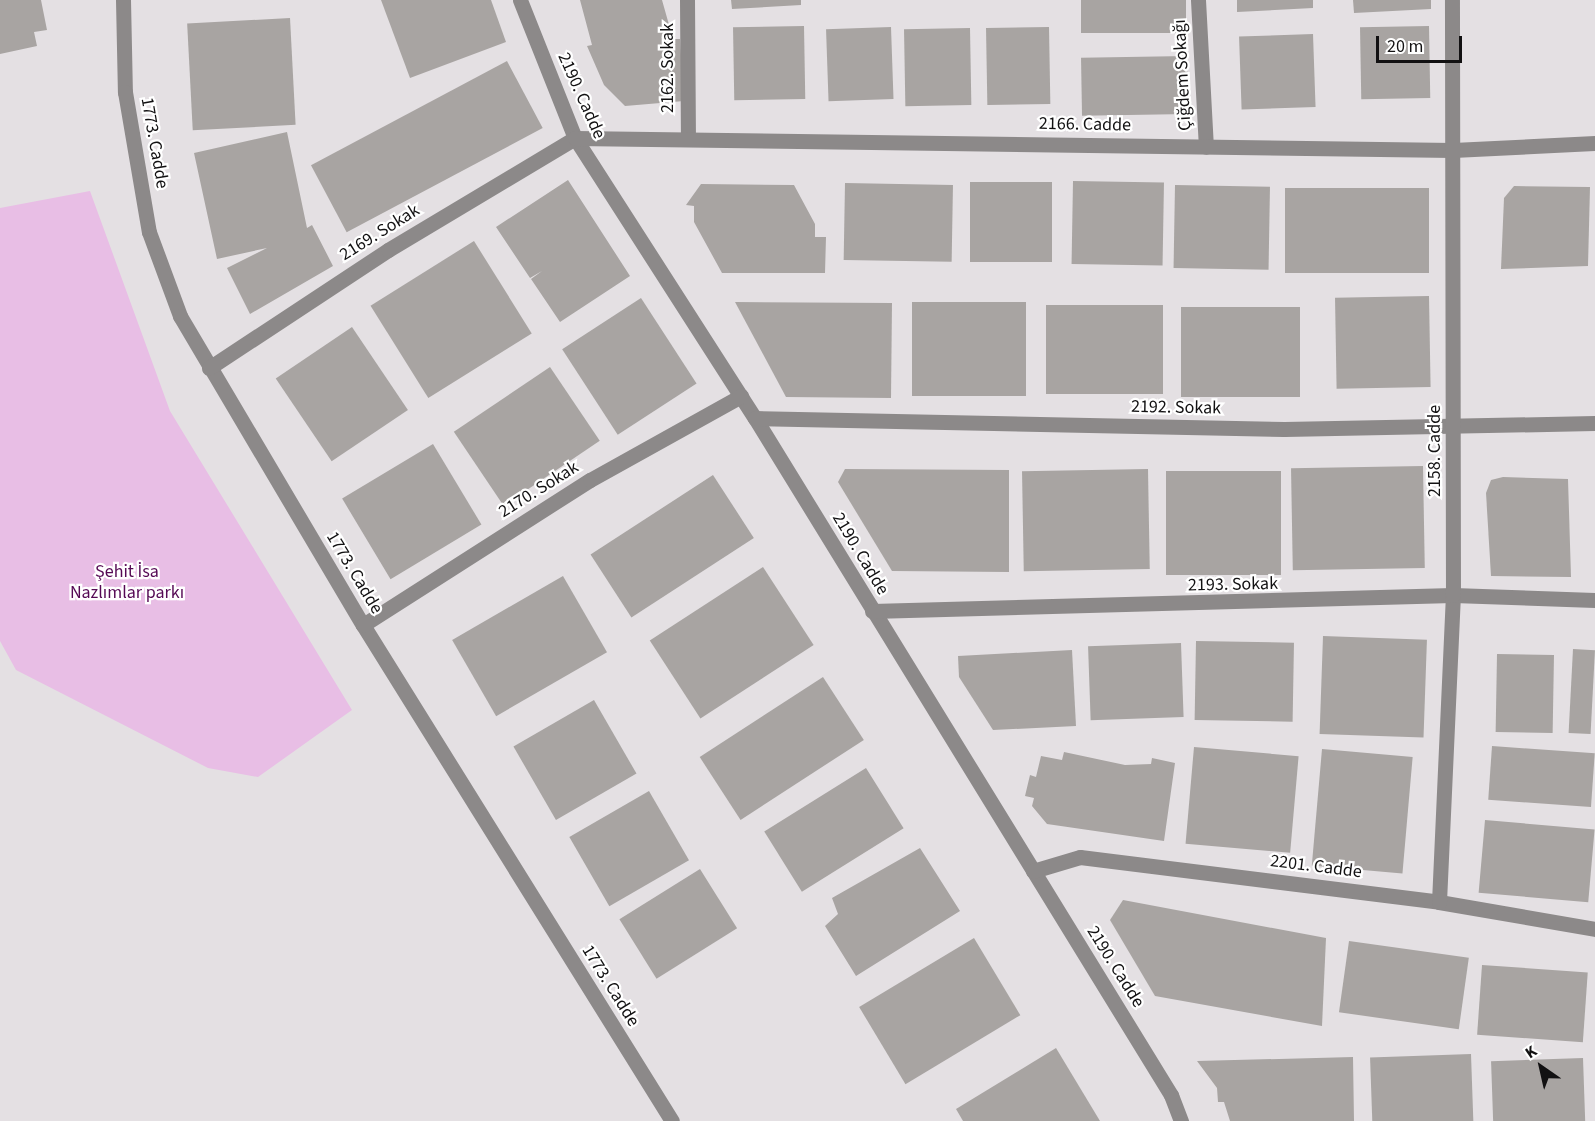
<!DOCTYPE html>
<html>
<head>
<meta charset="utf-8">
<style>
	body { margin:0 }
	#map { position:relative; width:1595px; height:1121px; overflow:hidden; background:#e4e0e3; font-family:"Source Sans 3",sans-serif }
	div>[style] { position:absolute }
	.green>* { inset:0; background:#e8bee5 }
	.building>* { inset:0; background:#a8a4a2; transform-origin:0 0 }
	.minor>* { height:15px; margin:-7.5px; padding:0 7.5px; transform-origin:7.5px; border-radius:7.5px; background:#8c8989 }
	span { translate:-50% -50%; white-space:nowrap; text-align:center; line-height:1.15; -webkit-text-stroke:4.5px #fff; paint-order:stroke }
	.street-label { font-size:18px; color:#121112 }
	.park-label { font-size:18px; color:#550954 }
	.north { position:absolute; left:1511px; top:1037px; width:60px; height:60px; -webkit-text-stroke:4px #fff; paint-order:stroke; rotate:326deg; font-size:16px; font-weight:700; line-height:24px; text-align:center; color:#121112 }
	.north::after { content:''; display:block; margin:auto; width:21px; height:27px; background:#121112; clip-path:polygon(50% 0,100% 100%,50% 72%,0 100%) }
	.scale { position:absolute; left:1376px; top:36px; width:86px; height:27px; box-sizing:border-box; border:3px solid #121112; border-top:0; padding-left:8px; font-size:18px; line-height:21px; white-space:nowrap; color:#121112; -webkit-text-stroke:4px #fff; paint-order:stroke }
</style>
</head>
<body>
<div id="map">
	<div class="green">
		<div style="clip-path:polygon(90px 191px,170px 411px,352px 710px,258px 777px,208px 768px,16px 670px,0 641px,0 208px)"></div>
	</div>
	<div class="building">
		<div style="clip-path:polygon(0 0,41px 0,47px 30px,34px 32px,37px 46px,0 54px)"></div>
		<div style="clip-path:polygon(381px 0,491px 0,506px 42px,410px 78px)"></div>
		<div style="clip-path:polygon(580px 0,662px 0,673px 39px,680px 39px,684px 101px,625px 106px,604px 85px,587px 46px,592px 45px)"></div>
		<div style="clip-path:polygon(731px 0,801px 0,801px 5px,732px 9px)"></div>
		<div style="left:1081px;top:0;width:105px;height:33px"></div>
		<div style="clip-path:polygon(1237px 0,1313px 0,1313px 8px,1237px 12px)"></div>
		<div style="clip-path:polygon(1353px 0,1431px 0,1431px 9px,1354px 13px)"></div>
		<div style="left:290px;top:18px;width:107px;height:103px;rotate:87deg"></div>
		<div style="left:804px;top:26px;width:73px;height:71px;rotate:89deg"></div>
		<div style="left:1429px;top:26px;width:72px;height:69px;rotate:89deg"></div>
		<div style="left:891px;top:27px;width:72px;height:65px;rotate:88deg"></div>
		<div style="left:1049px;top:27px;width:77px;height:63px;rotate:89deg"></div>
		<div style="left:970px;top:28px;width:77px;height:66px;rotate:89deg"></div>
		<div style="left:1313px;top:34px;width:73px;height:74px;rotate:88deg"></div>
		<div style="left:1187px;top:56px;width:58px;height:106px;rotate:89deg"></div>
		<div style="left:507px;top:61px;width:76px;height:222px;rotate:62deg"></div>
		<div style="clip-path:polygon(287px 132px,307px 228px,312px 225px,333px 266px,250px 314px,227px 268px,267px 248px,217px 259px,194px 153px)"></div>
		<div style="clip-path:polygon(568px 180px,630px 276px,560px 322px,531px 279px,542px 271px,530px 278px,496px 227px)"></div>
		<div style="left:1073px;top:181px;width:91px;height:83px;rotate:1deg"></div>
		<div style="left:970px;top:182px;width:82px;height:80px"></div>
		<div style="left:845px;top:183px;width:108px;height:77px;rotate:1deg"></div>
		<div style="clip-path:polygon(701px 184px,794px 185px,815px 224px,815px 237px,826px 237px,825px 273px,722px 273px,694px 222px,694px 206px,686px 205px)"></div>
		<div style="left:1175px;top:185px;width:95px;height:83px;rotate:1deg"></div>
		<div style="clip-path:polygon(1514px 186px,1590px 187px,1588px 266px,1501px 269px,1504px 198px)"></div>
		<div style="left:1285px;top:188px;width:144px;height:85px"></div>
		<div style="left:474px;top:241px;width:109px;height:122px;rotate:58deg"></div>
		<div style="left:1429px;top:296px;width:91px;height:94px;rotate:89deg"></div>
		<div style="left:641px;top:298px;width:102px;height:94px;rotate:57deg"></div>
		<div style="clip-path:polygon(735px 302px,892px 303px,891px 398px,786px 397px)"></div>
		<div style="left:912px;top:302px;width:114px;height:94px"></div>
		<div style="left:1046px;top:305px;width:117px;height:89px"></div>
		<div style="left:1181px;top:307px;width:119px;height:90px"></div>
		<div style="left:352px;top:327px;width:100px;height:92px;rotate:56deg"></div>
		<div style="left:550px;top:367px;width:89px;height:116px;rotate:56deg"></div>
		<div style="left:433px;top:444px;width:94px;height:106px;rotate:59deg"></div>
		<div style="left:1423px;top:466px;width:102px;height:132px;rotate:89deg"></div>
		<div style="clip-path:polygon(845px 469px,1009px 470px,1009px 572px,892px 571px,838px 482px)"></div>
		<div style="left:1148px;top:469px;width:100px;height:126px;rotate:89deg"></div>
		<div style="left:1166px;top:471px;width:115px;height:104px"></div>
		<div style="left:713px;top:475px;width:75px;height:146px;rotate:57deg"></div>
		<div style="clip-path:polygon(1503px 477px,1568px 479px,1571px 577px,1491px 576px,1486px 493px,1491px 480px)"></div>
		<div style="left:763px;top:567px;width:93px;height:135px;rotate:57deg"></div>
		<div style="left:563px;top:576px;width:88px;height:128px;rotate:60deg"></div>
		<div style="left:1323px;top:636px;width:104px;height:98px;rotate:2deg"></div>
		<div style="left:1196px;top:641px;width:98px;height:79px;rotate:1deg"></div>
		<div style="left:1181px;top:643px;width:74px;height:93px;rotate:88deg"></div>
		<div style="left:1573px;top:649px;width:22px;height:84px;rotate:3deg"></div>
		<div style="clip-path:polygon(1072px 650px,1076px 726px,993px 730px,959px 677px,958px 656px)"></div>
		<div style="left:1497px;top:654px;width:57px;height:78px;rotate:1deg"></div>
		<div style="left:823px;top:677px;width:75px;height:147px;rotate:57deg"></div>
		<div style="left:594px;top:700px;width:85px;height:93px;rotate:60deg"></div>
		<div style="left:1492px;top:746px;width:103px;height:54px;rotate:4deg"></div>
		<div style="left:1194px;top:747px;width:105px;height:97px;rotate:5deg"></div>
		<div style="left:1322px;top:749px;width:91px;height:117px;rotate:5deg"></div>
		<div style="clip-path:polygon(1064px 752px,1125px 765px,1151px 764px,1152px 758px,1175px 763px,1164px 841px,1047px 824px,1032px 806px,1034px 798px,1025px 796px,1030px 775px,1036px 777px,1041px 756px,1062px 760px)"></div>
		<div style="left:866px;top:768px;width:71px;height:120px;rotate:58deg"></div>
		<div style="left:649px;top:791px;width:80px;height:92px;rotate:60deg"></div>
		<div style="left:1485px;top:820px;width:110px;height:73px;rotate:5deg"></div>
		<div style="clip-path:polygon(920px 848px,960px 911px,856px 976px,825px 926px,838px 914px,832px 898px)"></div>
		<div style="left:700px;top:869px;width:70px;height:95px;rotate:58deg"></div>
		<div style="clip-path:polygon(1123px 900px,1326px 938px,1322px 1026px,1155px 996px,1110px 920px)"></div>
		<div style="left:974px;top:938px;width:90px;height:134px;rotate:59deg"></div>
		<div style="left:1349px;top:941px;width:121px;height:72px;rotate:8deg"></div>
		<div style="left:1482px;top:965px;width:106px;height:70px;rotate:4deg"></div>
		<div style="clip-path:polygon(1056px 1048px,1100px 1121px,963px 1121px,956px 1109px)"></div>
		<div style="left:1471px;top:1054px;width:67px;height:101px;rotate:88deg"></div>
		<div style="clip-path:polygon(1353px 1057px,1354px 1121px,1230px 1121px,1224px 1102px,1218px 1102px,1217px 1088px,1197px 1061px)"></div>
		<div style="left:1583px;top:1058px;width:63px;height:92px;rotate:88deg"></div>
	</div>
	<div class="minor">
		<div style="left:123px;top:0;width:92px;rotate:88.8deg"></div>
		<div style="left:125px;top:92px;width:142px;rotate:80.3deg"></div>
		<div style="left:149px;top:232px;width:90px;rotate:69.7deg"></div>
		<div style="left:180px;top:316px;width:359px;rotate:59.4deg"></div>
		<div style="left:363px;top:625px;width:584px;rotate:58.08deg"></div>
		<div style="left:520px;top:0;width:149px;rotate:68.3deg"></div>
		<div style="left:575px;top:138px;width:333px;rotate:57.3deg"></div>
		<div style="left:755px;top:418px;width:795px;rotate:58.43deg"></div>
		<div style="left:1171px;top:1095px;width:28px;rotate:69deg"></div>
		<div style="left:687px;top:0;width:136px;rotate:89.6deg"></div>
		<div style="left:1198px;top:0;width:147px;rotate:86.9deg"></div>
		<div style="left:209px;top:368px;width:214px;rotate:-33.4deg"></div>
		<div style="left:388px;top:250px;width:218px;rotate:-30.9deg"></div>
		<div style="left:575px;top:138px;width:878px;rotate:0.78deg"></div>
		<div style="left:1453px;top:150px;width:142px;rotate:-2.8deg"></div>
		<div style="left:755px;top:418px;width:529px;rotate:1.19deg"></div>
		<div style="left:1284px;top:429px;width:311px;rotate:-1.1deg"></div>
		<div style="left:872px;top:611px;width:581px;rotate:-1.58deg"></div>
		<div style="left:1453px;top:595px;width:142px;rotate:2deg"></div>
		<div style="left:363px;top:625px;width:269px;rotate:-32.6deg"></div>
		<div style="left:590px;top:480px;width:173px;rotate:-29.1deg"></div>
		<div style="left:1033px;top:871px;width:49px;rotate:-16.6deg"></div>
		<div style="left:1080px;top:857px;width:362px;rotate:7.1deg"></div>
		<div style="left:1439px;top:902px;width:158px;rotate:9.8deg"></div>
		<div style="left:1439px;top:902px;width:307px;rotate:-87.4deg"></div>
		<div style="left:1453px;top:595px;width:595px;rotate:-90.1deg"></div>
	</div>
	<div class="street-label">
		<span style="left:668px;top:68px;rotate:-90deg">2162. Sokak</span>
		<span style="left:1183px;top:75px;rotate:-93deg">Çiğdem Sokağı</span>
		<span style="left:581px;top:96px;rotate:66deg">2190. Cadde</span>
		<span style="left:1085px;top:125px;rotate:1deg">2166. Cadde</span>
		<span style="left:154px;top:143px;rotate:80deg">1773. Cadde</span>
		<span style="left:380px;top:233px;rotate:-32deg">2169. Sokak</span>
		<span style="left:1176px;top:408px;rotate:1deg">2192. Sokak</span>
		<span style="left:1435px;top:451px;rotate:-90deg">2158. Cadde</span>
		<span style="left:539px;top:490px;rotate:-32deg">2170. Sokak</span>
		<span style="left:860px;top:554px;rotate:59deg">2190. Cadde</span>
		<span style="left:354px;top:573px;rotate:59deg">1773. Cadde</span>
		<span style="left:1233px;top:585px;rotate:-1deg">2193. Sokak</span>
		<span style="left:1316px;top:867px;rotate:7deg">2201. Cadde</span>
		<span style="left:1115px;top:967px;rotate:58deg">2190. Cadde</span>
		<span style="left:610px;top:986px;rotate:58deg">1773. Cadde</span>
	</div>
	<div class="park-label">
		<span style="left:127px;top:583px">Şehit İsa<br>Nazlımlar parkı</span>
	</div>
	<div class="north">K</div>
	<div class="scale">20 m</div>
</div>
</body>
</html>
